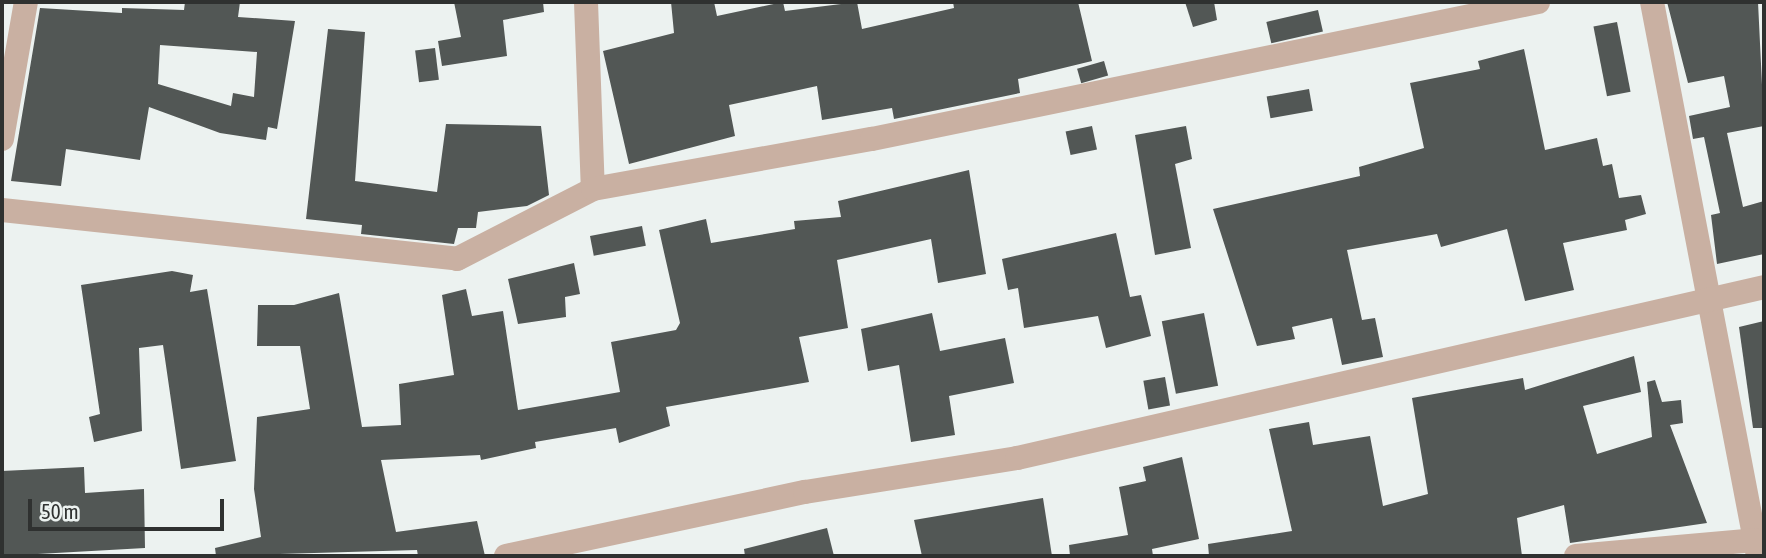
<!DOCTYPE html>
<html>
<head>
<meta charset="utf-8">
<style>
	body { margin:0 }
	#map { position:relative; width:1766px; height:558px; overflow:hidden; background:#ecf2f0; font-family:"Asap Condensed",sans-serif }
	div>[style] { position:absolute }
	.building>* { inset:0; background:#525755; transform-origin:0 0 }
	.minor>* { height:24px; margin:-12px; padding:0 12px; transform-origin:12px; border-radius:12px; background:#c9b0a2 }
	span { translate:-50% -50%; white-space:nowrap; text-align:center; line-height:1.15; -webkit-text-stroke:7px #ecf2f0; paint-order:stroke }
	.frame { position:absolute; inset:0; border:4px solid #2f3130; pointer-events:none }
	.scale { position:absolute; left:28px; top:499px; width:196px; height:32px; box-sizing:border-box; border:4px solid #2f3130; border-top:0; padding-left:9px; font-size:21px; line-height:24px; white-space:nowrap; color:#2f3130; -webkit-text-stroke:5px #ecf2f0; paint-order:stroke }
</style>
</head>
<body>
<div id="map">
	<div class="building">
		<div style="clip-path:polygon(evenodd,185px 2px,240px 2px,238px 17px,295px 21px,277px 129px,268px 127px,266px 140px,220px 133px,149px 107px,140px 160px,66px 149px,61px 186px,11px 181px,40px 8px,122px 13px,122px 8px,184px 10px,185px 2px,160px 45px,257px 52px,254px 97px,233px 93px,231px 106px,158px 84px,160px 45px)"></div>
		<div style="clip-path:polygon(454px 2px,543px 2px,544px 12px,503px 20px,507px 56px,442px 66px,438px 41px,461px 37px)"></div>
		<div style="clip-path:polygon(671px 2px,714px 2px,717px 16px,783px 2px,785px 11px,857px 2px,862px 29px,954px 8px,953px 2px,1078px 2px,1092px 61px,1018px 79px,1020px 93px,894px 119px,892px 108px,822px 120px,817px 86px,729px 105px,735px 136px,629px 164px,603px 51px,674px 33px)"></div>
		<div style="clip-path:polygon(1185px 2px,1214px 2px,1217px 20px,1193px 27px)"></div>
		<div style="clip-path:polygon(1667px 2px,1758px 2px,1764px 126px,1727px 133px,1743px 207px,1764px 201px,1764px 254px,1717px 264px,1711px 215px,1720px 213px,1704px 137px,1693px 139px,1689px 116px,1730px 107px,1724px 76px,1688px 83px)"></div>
		<div style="left:1318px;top:10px;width:22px;height:53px;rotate:77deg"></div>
		<div style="left:1617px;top:22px;width:71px;height:24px;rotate:79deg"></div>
		<div style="clip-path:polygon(328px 29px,365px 32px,355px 181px,437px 192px,446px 124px,541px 126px,549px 195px,527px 206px,478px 212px,476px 228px,458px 228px,454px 244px,361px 234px,362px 225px,306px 219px)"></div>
		<div style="left:435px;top:48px;width:32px;height:20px;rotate:83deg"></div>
		<div style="clip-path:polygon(1524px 49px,1545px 150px,1597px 138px,1603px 166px,1612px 164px,1619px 198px,1641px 195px,1646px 214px,1625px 220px,1627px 230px,1563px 243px,1574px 290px,1525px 301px,1507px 229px,1441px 247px,1437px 234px,1347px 250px,1362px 320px,1375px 318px,1383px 357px,1342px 365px,1332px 318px,1292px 327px,1295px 339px,1257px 346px,1213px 209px,1360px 176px,1359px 167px,1424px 148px,1410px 83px,1480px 69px,1478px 61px)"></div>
		<div style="left:1104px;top:61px;width:15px;height:28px;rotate:74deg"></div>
		<div style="left:1309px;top:89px;width:22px;height:43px;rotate:80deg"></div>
		<div style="left:1092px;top:126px;width:24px;height:27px;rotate:78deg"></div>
		<div style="clip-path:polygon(1186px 126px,1192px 159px,1175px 164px,1191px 248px,1155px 255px,1135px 135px)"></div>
		<div style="clip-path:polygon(969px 170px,986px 274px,938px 283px,931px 239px,837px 260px,848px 328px,799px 337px,809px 382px,666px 407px,670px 426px,619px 443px,616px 428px,535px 442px,536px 448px,481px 460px,480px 455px,381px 460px,396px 532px,477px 521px,485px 556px,418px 556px,417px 550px,216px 556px,215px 548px,261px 537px,254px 489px,257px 417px,310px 409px,300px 346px,257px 346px,258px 305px,294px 305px,339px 293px,362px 427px,401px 425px,399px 384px,454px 375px,442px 295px,466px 289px,472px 316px,503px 311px,518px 410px,620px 392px,611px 342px,676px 330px,680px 323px,659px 230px,706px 219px,711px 243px,795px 229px,794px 221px,841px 217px,838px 201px)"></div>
		<div style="left:642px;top:226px;width:20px;height:53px;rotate:79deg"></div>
		<div style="clip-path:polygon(1116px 233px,1130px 297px,1141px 295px,1151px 336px,1106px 348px,1098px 316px,1024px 328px,1018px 288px,1008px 290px,1002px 259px)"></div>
		<div style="clip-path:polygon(574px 263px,580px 294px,565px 297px,566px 317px,518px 324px,508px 279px)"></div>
		<div style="clip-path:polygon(172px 271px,193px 275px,190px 292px,207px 289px,236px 461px,181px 469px,163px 345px,139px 348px,142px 431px,94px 442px,89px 417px,100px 414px,81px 285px)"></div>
		<div style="clip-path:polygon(932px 313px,940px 351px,1005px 338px,1014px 383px,949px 396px,955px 435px,911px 442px,899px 365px,868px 371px,861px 329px)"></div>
		<div style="left:1204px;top:313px;width:74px;height:43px;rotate:79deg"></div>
		<div style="clip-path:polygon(1764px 321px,1764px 428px,1753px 428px,1739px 327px)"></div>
		<div style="clip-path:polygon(1634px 356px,1641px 392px,1583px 406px,1597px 454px,1652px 437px,1647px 382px,1655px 380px,1662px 402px,1681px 400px,1683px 423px,1670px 425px,1707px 523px,1570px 543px,1564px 505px,1517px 518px,1522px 556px,1209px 556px,1208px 544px,1292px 531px,1269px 429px,1309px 422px,1313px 445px,1370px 436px,1383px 506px,1428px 494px,1412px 398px,1523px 378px,1525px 390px)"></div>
		<div style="left:1165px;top:377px;width:29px;height:22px;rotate:80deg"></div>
		<div style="clip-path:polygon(1182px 457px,1199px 539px,1152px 549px,1153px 556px,1070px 556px,1069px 545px,1128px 535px,1119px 487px,1146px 481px,1143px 467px)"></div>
		<div style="clip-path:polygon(84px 467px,85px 493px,144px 489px,145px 548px,2px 556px,2px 471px)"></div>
		<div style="clip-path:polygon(1043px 498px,1052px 556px,922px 556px,914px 520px)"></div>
		<div style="clip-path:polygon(827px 528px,834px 556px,745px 556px,744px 549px)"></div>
	</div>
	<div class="minor">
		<div style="left:586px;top:2px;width:187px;rotate:87.9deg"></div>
		<div style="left:1652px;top:2px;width:564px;rotate:79.17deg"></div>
		<div style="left:2px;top:139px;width:139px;rotate:-80.1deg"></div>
		<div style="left:2px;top:210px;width:458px;rotate:6.1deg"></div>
		<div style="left:457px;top:259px;width:153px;rotate:-27.2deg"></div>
		<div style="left:593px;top:189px;width:283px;rotate:-10.2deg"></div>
		<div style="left:872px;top:139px;width:680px;rotate:-11.62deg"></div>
		<div style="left:506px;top:556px;width:306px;rotate:-12.1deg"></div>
		<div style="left:805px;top:492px;width:215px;rotate:-9.1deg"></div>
		<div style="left:1017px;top:458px;width:766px;rotate:-12.89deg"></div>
		<div style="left:1576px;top:556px;width:179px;rotate:-5.1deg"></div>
	</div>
	<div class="frame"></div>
	<div class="scale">50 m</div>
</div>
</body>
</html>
